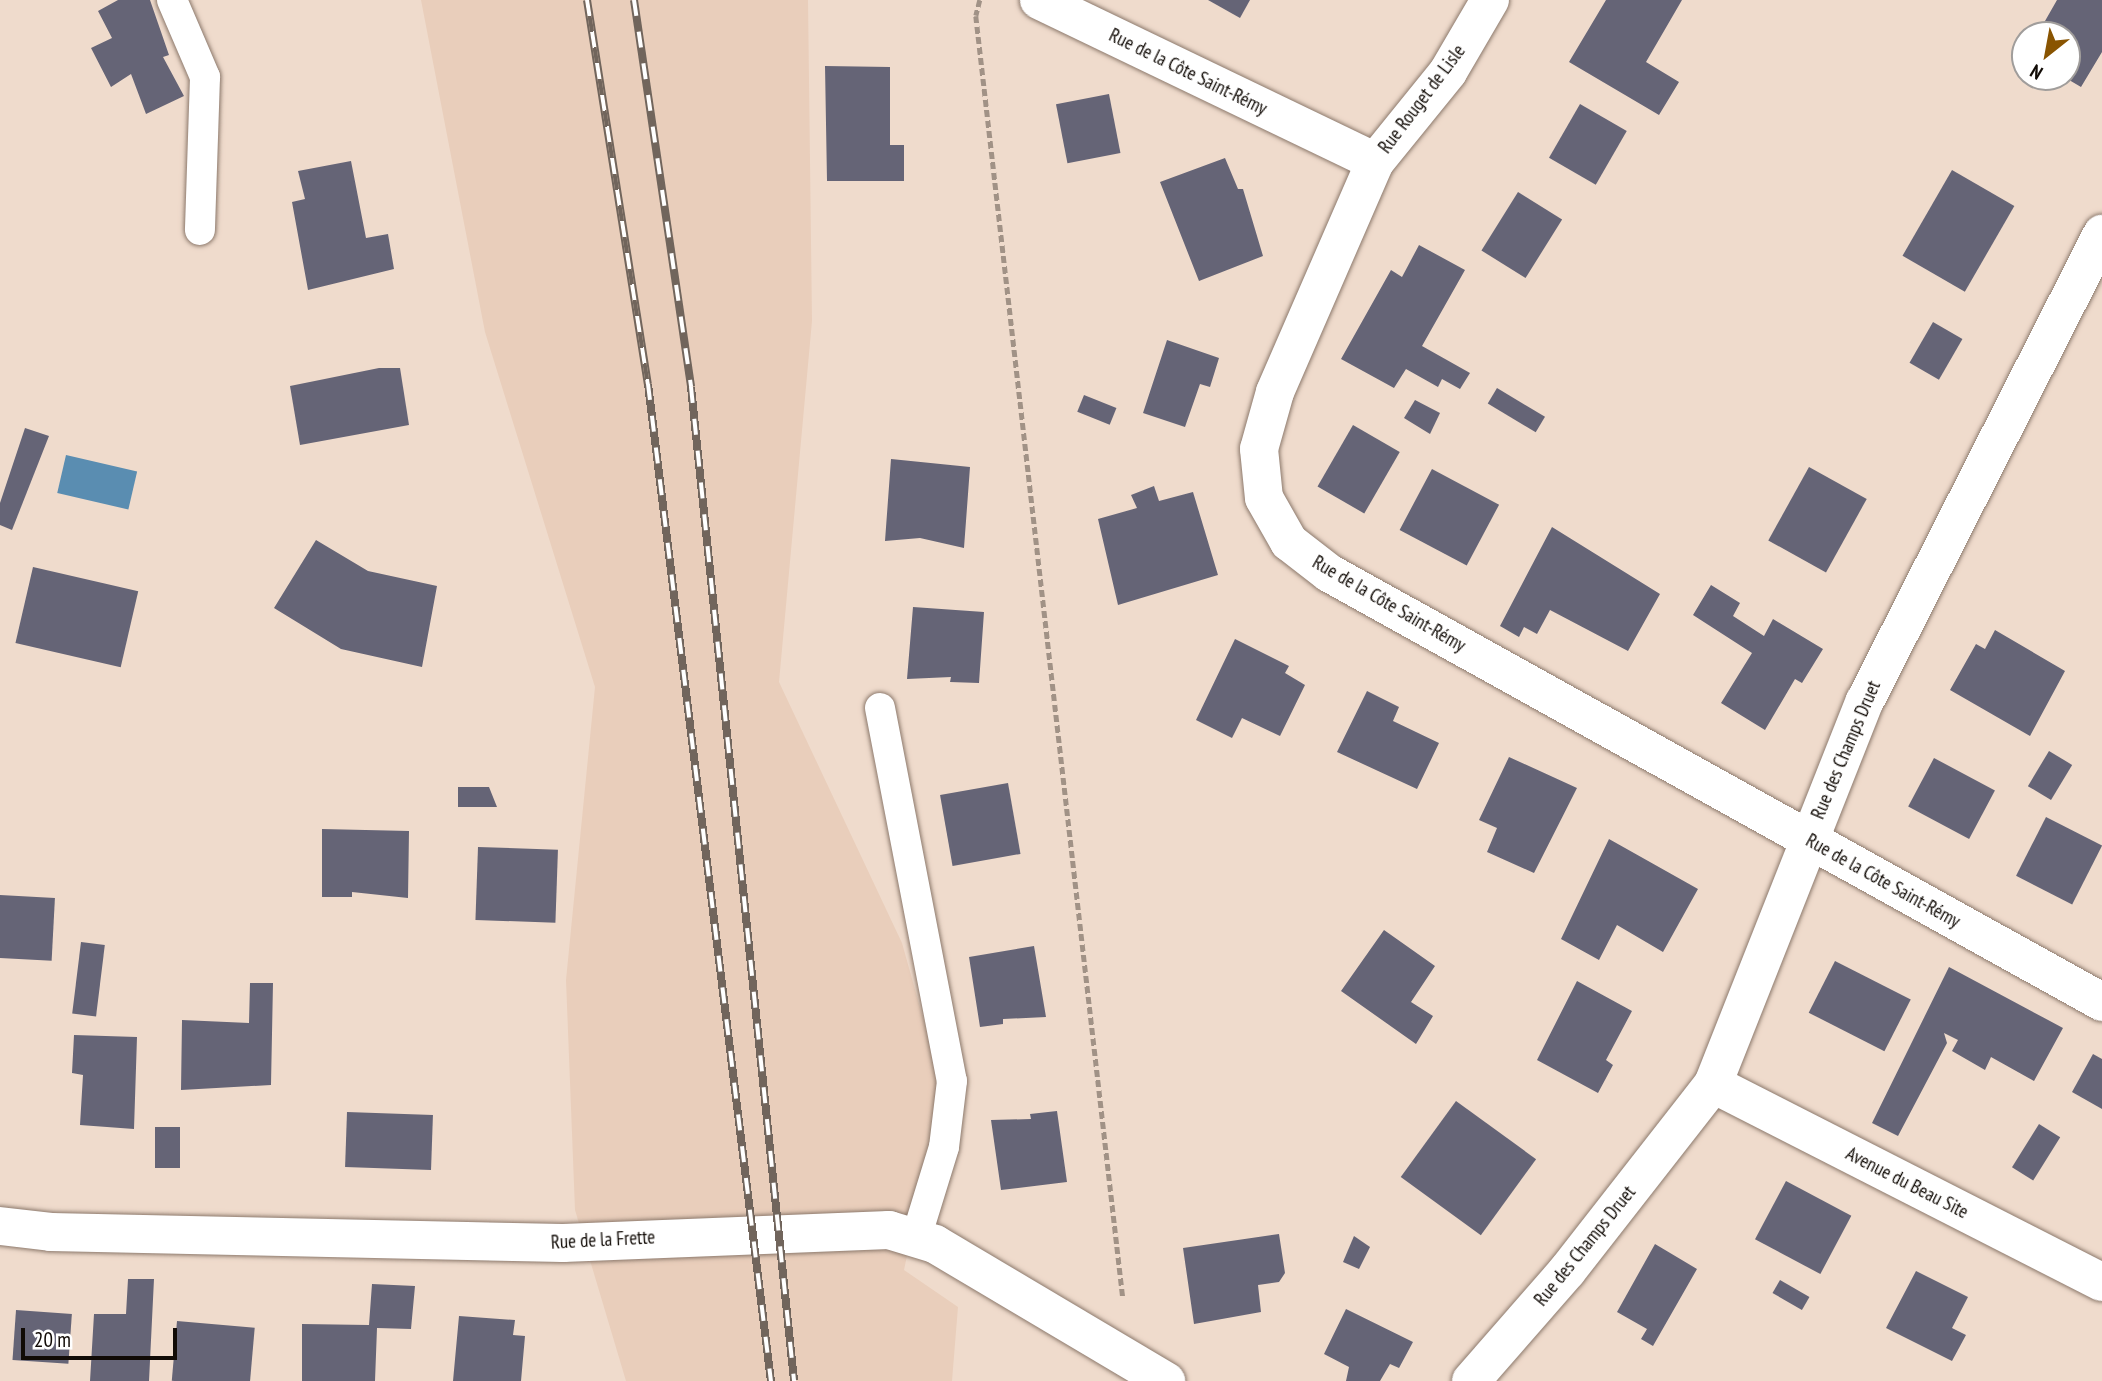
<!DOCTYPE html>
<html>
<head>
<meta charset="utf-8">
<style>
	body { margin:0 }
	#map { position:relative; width:2102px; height:1381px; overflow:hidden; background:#efdbcc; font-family:"PT Sans Narrow",sans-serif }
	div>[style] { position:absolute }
	.built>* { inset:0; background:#e9cebb }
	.water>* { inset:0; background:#5a8db1; transform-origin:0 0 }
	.building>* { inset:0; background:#656476; transform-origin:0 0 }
	.path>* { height:4.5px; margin-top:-2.25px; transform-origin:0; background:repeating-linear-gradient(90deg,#a19286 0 7px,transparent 0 10.5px) }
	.roads { filter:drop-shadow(0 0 2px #8c796c) drop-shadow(0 0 2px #8c796c) }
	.lane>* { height:30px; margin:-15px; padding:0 15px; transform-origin:15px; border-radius:15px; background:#fff }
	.street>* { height:38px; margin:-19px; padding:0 19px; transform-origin:19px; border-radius:19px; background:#fff }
	.secondary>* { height:38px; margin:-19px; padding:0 19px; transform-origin:19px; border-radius:19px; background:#fff }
	.rail>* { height:8px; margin-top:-4px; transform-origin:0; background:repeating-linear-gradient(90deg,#fff 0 16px,#71655c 0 32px); box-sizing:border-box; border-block:2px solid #71655c }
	span { translate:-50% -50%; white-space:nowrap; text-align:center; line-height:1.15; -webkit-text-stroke:5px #fff; paint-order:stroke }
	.street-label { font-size:19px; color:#110b06 }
	.north { position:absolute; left:2011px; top:21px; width:70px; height:70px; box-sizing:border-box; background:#fff; border:2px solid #a09d9b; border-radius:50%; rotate:211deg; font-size:19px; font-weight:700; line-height:28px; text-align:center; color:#110b06 }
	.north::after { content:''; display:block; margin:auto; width:24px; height:32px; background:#895401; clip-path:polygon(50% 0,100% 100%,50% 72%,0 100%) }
	.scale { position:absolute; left:21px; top:1328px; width:156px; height:32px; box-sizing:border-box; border:4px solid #110b06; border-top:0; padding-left:9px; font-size:21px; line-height:24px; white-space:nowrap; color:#110b06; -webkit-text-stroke:5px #fff; paint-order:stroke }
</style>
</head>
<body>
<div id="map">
	<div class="built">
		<div style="clip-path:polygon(421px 0,808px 0,812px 321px,779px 682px,902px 943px,942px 1086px,904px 1270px,958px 1307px,952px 1381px,626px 1381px,575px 1210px,566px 980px,595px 687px,485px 332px)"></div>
	</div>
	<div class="water">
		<div style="left:66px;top:455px;width:73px;height:39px;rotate:13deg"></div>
	</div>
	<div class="building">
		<div style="clip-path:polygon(118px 0,150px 0,169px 55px,163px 57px,184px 96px,146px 114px,131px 74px,111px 87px,91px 48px,112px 38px,98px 11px)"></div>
		<div style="clip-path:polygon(1208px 0,1250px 0,1240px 18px)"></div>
		<div style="clip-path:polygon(1606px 0,1682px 0,1646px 62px,1679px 82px,1659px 115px,1569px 62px)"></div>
		<div style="clip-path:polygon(2057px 0,2102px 0,2102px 52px,2081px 87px,2064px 77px,2067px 35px,2037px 35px)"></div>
		<div style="clip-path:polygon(825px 66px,890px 67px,890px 145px,904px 145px,904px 181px,827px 181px)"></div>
		<div style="left:1109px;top:94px;width:60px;height:54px;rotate:79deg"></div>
		<div style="left:1580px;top:104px;width:54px;height:62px;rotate:30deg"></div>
		<div style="clip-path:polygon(1225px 158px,1238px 189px,1243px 189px,1263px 256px,1199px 281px,1160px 182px)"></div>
		<div style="clip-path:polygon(351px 161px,366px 238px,388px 234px,394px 269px,308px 290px,292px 202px,305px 199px,298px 171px)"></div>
		<div style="left:1952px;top:170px;width:72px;height:99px;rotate:30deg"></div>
		<div style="left:1518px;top:192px;width:52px;height:69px;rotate:32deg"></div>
		<div style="clip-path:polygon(1419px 245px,1465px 270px,1422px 346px,1470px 373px,1460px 389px,1442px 379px,1438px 387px,1406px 369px,1394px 388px,1341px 359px,1391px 270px,1402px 277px)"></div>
		<div style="left:1933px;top:322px;width:34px;height:47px;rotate:30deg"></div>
		<div style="clip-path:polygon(1167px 340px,1219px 358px,1210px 387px,1200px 384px,1185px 427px,1143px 413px)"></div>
		<div style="clip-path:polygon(379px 368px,400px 368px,409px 425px,300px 445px,290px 386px)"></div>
		<div style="left:1497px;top:388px;width:56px;height:18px;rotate:31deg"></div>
		<div style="left:1084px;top:395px;width:35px;height:18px;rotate:22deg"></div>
		<div style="clip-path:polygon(1415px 400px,1440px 413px,1430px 434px,1404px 418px)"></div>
		<div style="left:1353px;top:425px;width:54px;height:71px;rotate:30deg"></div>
		<div style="clip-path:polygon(25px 428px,49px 436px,12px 530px,0 525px,0 503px)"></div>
		<div style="clip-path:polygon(891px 459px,970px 467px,964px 548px,920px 538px,885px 541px)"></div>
		<div style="left:1809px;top:467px;width:66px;height:84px;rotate:29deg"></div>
		<div style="left:1432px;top:469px;width:76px;height:69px;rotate:28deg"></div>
		<div style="clip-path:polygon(1154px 486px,1159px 501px,1193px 492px,1218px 575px,1118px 605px,1098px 519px,1137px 508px,1131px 495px)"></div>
		<div style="clip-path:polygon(1552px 527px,1660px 594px,1628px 651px,1550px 610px,1537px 634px,1524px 627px,1519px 637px,1500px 626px)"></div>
		<div style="clip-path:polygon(316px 540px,368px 571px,437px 586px,422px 667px,341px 649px,274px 608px)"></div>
		<div style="left:33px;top:567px;width:108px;height:78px;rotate:13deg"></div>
		<div style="clip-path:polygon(1711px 585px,1740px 603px,1733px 616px,1764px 636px,1773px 619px,1823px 649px,1802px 683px,1795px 679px,1765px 730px,1721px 703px,1752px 653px,1693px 615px)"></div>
		<div style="clip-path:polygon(913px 607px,984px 612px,979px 683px,950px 682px,951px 677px,907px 679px)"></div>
		<div style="clip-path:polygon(1995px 630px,2065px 671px,2030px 736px,1950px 690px,1976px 644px,1985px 649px)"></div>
		<div style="clip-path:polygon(1235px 639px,1289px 666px,1285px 673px,1305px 685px,1280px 736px,1242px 718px,1232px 738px,1196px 720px)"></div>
		<div style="clip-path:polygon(1367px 691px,1399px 707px,1393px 721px,1439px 743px,1417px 789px,1337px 752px)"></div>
		<div style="left:2049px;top:751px;width:27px;height:41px;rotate:31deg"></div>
		<div style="clip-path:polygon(1509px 757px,1577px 788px,1534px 873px,1487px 852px,1497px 828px,1479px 820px)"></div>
		<div style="left:1934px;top:758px;width:69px;height:55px;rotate:28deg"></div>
		<div style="left:1008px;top:783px;width:72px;height:69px;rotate:80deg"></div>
		<div style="clip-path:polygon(458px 787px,489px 787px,497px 807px,458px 807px)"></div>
		<div style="left:2046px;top:817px;width:63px;height:66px;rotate:27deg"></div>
		<div style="clip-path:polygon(322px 829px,409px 831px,408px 898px,352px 892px,352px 897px,322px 897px)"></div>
		<div style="clip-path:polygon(1609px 839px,1698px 889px,1663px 952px,1617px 925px,1599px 960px,1561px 939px)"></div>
		<div style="left:478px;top:847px;width:80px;height:73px;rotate:2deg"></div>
		<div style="left:0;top:895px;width:55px;height:63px;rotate:3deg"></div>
		<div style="clip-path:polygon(1384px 930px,1435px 966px,1411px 1002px,1433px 1016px,1416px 1044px,1341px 991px)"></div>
		<div style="left:81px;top:942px;width:24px;height:72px;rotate:7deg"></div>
		<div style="clip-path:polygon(1034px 946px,1046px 1017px,1003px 1019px,1003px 1024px,980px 1027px,969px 957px)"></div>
		<div style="left:1835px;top:961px;width:85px;height:58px;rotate:27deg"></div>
		<div style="clip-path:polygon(1949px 967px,2063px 1028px,2034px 1081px,1991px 1057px,1985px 1070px,1952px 1051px,1958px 1040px,1944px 1033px,1947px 1043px,1898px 1136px,1872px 1123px)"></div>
		<div style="clip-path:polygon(1577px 981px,1632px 1011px,1606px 1060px,1613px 1065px,1598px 1093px,1537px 1060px)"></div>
		<div style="clip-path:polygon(250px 983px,273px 983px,271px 1085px,181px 1090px,182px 1020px,249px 1023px)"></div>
		<div style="clip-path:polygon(74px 1035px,137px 1037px,134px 1129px,80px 1125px,83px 1075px,72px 1073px)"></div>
		<div style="clip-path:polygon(2093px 1054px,2102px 1059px,2102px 1109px,2072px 1092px)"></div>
		<div style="left:1456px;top:1101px;width:99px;height:94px;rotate:36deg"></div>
		<div style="clip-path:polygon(1057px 1111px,1067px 1182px,1001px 1190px,991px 1120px,1031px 1119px,1030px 1114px)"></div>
		<div style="left:347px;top:1112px;width:86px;height:55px;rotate:2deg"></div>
		<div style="left:2039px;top:1124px;width:25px;height:51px;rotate:32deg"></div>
		<div style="left:155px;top:1127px;width:25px;height:41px"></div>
		<div style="left:1786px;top:1181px;width:74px;height:66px;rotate:28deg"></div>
		<div style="clip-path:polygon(1279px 1234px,1285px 1273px,1279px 1282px,1258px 1285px,1261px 1312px,1194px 1324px,1183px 1248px)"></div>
		<div style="clip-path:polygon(1354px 1236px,1370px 1247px,1359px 1269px,1343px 1262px)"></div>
		<div style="clip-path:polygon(1655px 1244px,1697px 1269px,1653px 1346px,1641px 1339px,1647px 1329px,1617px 1312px)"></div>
		<div style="clip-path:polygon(1916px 1271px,1968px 1297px,1952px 1328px,1966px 1335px,1952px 1361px,1886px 1328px)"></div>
		<div style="clip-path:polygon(128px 1279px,154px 1279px,149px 1381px,90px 1381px,94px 1314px,126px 1314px)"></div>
		<div style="left:1780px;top:1280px;width:34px;height:15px;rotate:30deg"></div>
		<div style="clip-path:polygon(372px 1284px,415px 1286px,411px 1329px,377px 1328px,375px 1381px,302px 1381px,302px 1324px,369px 1325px)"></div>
		<div style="clip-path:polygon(1346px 1309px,1413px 1342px,1399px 1368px,1390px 1364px,1380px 1381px,1346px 1381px,1349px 1367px,1324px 1354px)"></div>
		<div style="left:16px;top:1310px;width:56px;height:50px;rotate:4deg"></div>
		<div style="clip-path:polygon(459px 1316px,515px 1320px,513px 1335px,525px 1336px,521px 1381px,453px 1381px)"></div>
		<div style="left:177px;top:1321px;width:78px;height:60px;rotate:5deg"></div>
	</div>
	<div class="path">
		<div style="left:980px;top:0;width:16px;rotate:104deg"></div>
		<div style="left:976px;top:16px;width:1291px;rotate:83.46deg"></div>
	</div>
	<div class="roads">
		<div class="lane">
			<div style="left:172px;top:0;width:84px;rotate:66.8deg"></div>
			<div style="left:205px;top:77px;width:153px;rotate:91.9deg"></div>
			<div style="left:880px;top:708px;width:380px;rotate:79.1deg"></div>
			<div style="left:952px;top:1081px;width:66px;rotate:96.9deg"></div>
			<div style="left:944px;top:1147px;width:95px;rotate:107.1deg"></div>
		</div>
		<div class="street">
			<div style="left:1039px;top:0;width:373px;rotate:25.7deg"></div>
			<div style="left:1490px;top:0;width:83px;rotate:120.3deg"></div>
			<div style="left:1448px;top:72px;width:116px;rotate:129deg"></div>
			<div style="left:1375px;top:162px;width:251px;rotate:113.5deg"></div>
			<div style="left:1275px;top:392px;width:59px;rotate:105.7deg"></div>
			<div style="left:1259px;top:449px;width:49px;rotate:84.2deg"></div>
			<div style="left:1264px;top:498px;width:51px;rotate:60.4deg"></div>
			<div style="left:1289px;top:542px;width:51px;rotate:37.8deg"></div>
			<div style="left:1329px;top:573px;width:884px;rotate:29.03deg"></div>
			<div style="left:1713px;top:1084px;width:436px;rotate:27deg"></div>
			<div style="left:1471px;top:1381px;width:146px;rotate:-48.9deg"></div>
			<div style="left:1567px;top:1271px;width:237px;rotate:-52deg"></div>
			<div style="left:1713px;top:1084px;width:412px;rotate:-68.4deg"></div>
			<div style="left:1865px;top:701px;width:524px;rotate:-63.09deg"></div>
		</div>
		<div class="secondary">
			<div style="left:0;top:1226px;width:51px;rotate:6.7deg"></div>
			<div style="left:51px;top:1232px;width:512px;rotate:1.23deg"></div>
			<div style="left:563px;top:1243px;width:326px;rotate:-2.3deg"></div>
			<div style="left:889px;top:1230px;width:48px;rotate:16.9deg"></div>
			<div style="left:935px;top:1244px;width:269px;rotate:30.7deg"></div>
		</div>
	</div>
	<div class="rail">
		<div style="left:587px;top:0;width:389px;rotate:81deg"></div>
		<div style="left:648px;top:384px;width:1005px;rotate:82.97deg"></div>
		<div style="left:634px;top:0;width:391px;rotate:81.6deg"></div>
		<div style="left:691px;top:387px;width:999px;rotate:84.08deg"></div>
	</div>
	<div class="street-label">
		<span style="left:1188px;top:72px;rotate:26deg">Rue de la Côte Saint-Rémy</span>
		<span style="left:1422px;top:99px;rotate:-53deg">Rue Rouget de Lisle</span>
		<span style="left:1389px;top:604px;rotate:30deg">Rue de la Côte Saint-Rémy</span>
		<span style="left:1846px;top:750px;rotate:-67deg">Rue des Champs Druet</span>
		<span style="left:1883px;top:881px;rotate:29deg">Rue de la Côte Saint-Rémy</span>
		<span style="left:1907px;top:1183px;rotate:27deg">Avenue du Beau Site</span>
		<span style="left:603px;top:1240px;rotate:-3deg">Rue de la Frette</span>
		<span style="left:1585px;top:1246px;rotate:-51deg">Rue des Champs Druet</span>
	</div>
	<div class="north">N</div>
	<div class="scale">20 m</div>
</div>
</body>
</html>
